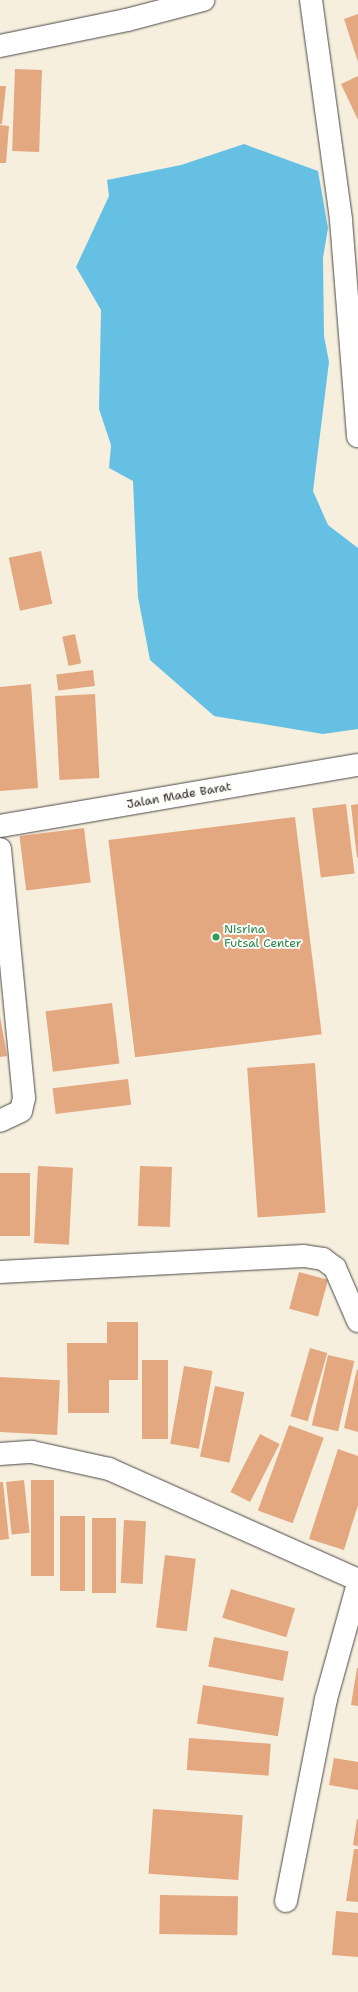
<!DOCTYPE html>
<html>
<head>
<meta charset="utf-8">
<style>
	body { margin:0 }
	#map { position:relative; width:358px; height:1992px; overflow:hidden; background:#f7efde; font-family:"Shantell Sans",sans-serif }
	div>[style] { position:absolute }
	.water>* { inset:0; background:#65c0e3 }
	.building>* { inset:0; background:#e3a880; transform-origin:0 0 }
	.roads { filter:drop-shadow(0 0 1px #4a4846) drop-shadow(0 0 1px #4a4846) }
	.minor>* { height:22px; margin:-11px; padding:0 11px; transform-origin:11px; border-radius:11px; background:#fff }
	.dots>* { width:11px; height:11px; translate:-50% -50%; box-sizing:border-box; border:2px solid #fdfcf7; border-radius:50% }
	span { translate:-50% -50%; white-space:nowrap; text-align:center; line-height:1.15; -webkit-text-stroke:4px #fdfcf7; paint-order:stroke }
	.street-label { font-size:12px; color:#2b2b2b }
	.leisure-label { font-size:12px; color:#27864d }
	.left { translate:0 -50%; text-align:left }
</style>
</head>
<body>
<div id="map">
	<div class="water">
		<div style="clip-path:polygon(244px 144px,318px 171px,328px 228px,323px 258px,324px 336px,329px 362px,313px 491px,328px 525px,358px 548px,358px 729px,323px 734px,214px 716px,150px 660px,138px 597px,133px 481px,109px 468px,111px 445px,99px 409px,101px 310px,76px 267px,109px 196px,107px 180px,181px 165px)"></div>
	</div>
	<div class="building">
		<div style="clip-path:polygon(358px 14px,358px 62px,344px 19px)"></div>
		<div style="left:15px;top:69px;width:27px;height:82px;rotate:2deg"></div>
		<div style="clip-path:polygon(358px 76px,358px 120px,341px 84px)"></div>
		<div style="clip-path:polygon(0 86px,6px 86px,2px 124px,0 124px)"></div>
		<div style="clip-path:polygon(0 125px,9px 126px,6px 163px,0 163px)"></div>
		<div style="left:41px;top:551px;width:54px;height:33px;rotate:78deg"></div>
		<div style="left:75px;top:634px;width:30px;height:13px;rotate:78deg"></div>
		<div style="left:93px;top:670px;width:16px;height:37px;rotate:83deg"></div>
		<div style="clip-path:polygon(31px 684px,38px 788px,0 791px,0 687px)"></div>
		<div style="left:95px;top:694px;width:84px;height:40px;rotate:87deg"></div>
		<div style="left:346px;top:804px;width:70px;height:34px;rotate:83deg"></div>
		<div style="clip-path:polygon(358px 804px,358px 857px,357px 858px,351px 805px)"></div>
		<div style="left:295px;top:817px;width:219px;height:188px;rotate:83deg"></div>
		<div style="left:84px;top:828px;width:55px;height:65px;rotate:83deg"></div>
		<div style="left:112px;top:1003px;width:61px;height:67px;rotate:83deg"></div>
		<div style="clip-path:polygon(0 1016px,7px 1056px,0 1057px)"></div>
		<div style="left:315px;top:1063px;width:150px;height:68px;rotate:86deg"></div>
		<div style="left:128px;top:1079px;width:26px;height:76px;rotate:83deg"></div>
		<div style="left:38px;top:1166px;width:35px;height:77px;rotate:3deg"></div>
		<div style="left:140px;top:1166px;width:32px;height:60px;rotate:2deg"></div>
		<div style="left:0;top:1173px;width:30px;height:63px"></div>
		<div style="left:299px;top:1272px;width:30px;height:38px;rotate:15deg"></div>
		<div style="clip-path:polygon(107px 1322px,138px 1322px,138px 1380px,109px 1380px,109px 1413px,68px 1413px,67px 1343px,107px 1343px)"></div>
		<div style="left:310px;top:1348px;width:18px;height:71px;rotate:16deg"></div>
		<div style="left:328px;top:1355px;width:27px;height:72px;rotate:13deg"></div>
		<div style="left:142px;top:1360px;width:26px;height:79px"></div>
		<div style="left:184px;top:1366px;width:29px;height:79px;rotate:10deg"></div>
		<div style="clip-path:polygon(357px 1369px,358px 1370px,358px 1432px,344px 1428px)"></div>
		<div style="left:0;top:1377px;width:60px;height:55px;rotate:3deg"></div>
		<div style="left:215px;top:1386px;width:30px;height:72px;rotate:12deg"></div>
		<div style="left:289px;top:1425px;width:37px;height:91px;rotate:20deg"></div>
		<div style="left:260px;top:1434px;width:22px;height:65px;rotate:27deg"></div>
		<div style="clip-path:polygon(338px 1449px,358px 1456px,358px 1505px,344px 1550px,309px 1539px)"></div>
		<div style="left:24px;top:1480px;width:53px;height:18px;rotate:84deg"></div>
		<div style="left:31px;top:1480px;width:23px;height:96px"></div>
		<div style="clip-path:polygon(0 1482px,3px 1482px,9px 1539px,0 1540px)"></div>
		<div style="left:60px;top:1516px;width:25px;height:75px"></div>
		<div style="left:92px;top:1518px;width:24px;height:75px"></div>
		<div style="left:124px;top:1520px;width:22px;height:63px;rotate:3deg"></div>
		<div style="left:165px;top:1555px;width:31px;height:73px;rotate:7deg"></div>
		<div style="left:231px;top:1589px;width:67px;height:30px;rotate:17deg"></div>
		<div style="left:214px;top:1637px;width:76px;height:30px;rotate:11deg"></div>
		<div style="clip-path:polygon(357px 1668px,358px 1668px,358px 1706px,351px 1705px)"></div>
		<div style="left:203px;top:1685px;width:82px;height:39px;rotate:9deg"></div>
		<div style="left:189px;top:1738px;width:82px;height:32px;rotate:4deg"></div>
		<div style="clip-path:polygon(334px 1758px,358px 1762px,358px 1790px,329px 1785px)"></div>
		<div style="left:153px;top:1809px;width:90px;height:65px;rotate:4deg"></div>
		<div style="clip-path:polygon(357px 1819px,358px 1819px,358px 1846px,353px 1845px)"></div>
		<div style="clip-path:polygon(354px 1849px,358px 1849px,358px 1902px,346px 1901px)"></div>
		<div style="left:160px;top:1895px;width:78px;height:39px;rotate:1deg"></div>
		<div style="clip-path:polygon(336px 1911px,358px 1913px,358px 1957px,332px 1955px)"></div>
	</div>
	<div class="roads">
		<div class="minor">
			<div style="left:311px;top:0;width:222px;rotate:82.2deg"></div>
			<div style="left:341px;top:220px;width:217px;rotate:85.5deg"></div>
			<div style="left:0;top:46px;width:130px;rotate:-11.6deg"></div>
			<div style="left:127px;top:20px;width:79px;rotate:-14.7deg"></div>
			<div style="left:0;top:826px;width:363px;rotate:-9.7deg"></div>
			<div style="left:0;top:849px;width:250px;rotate:84.5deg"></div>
			<div style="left:24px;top:1098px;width:13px;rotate:103deg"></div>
			<div style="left:21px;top:1111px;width:23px;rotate:155deg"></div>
			<div style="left:0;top:1272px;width:304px;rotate:-3deg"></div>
			<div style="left:304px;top:1256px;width:19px;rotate:9deg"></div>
			<div style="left:323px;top:1259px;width:15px;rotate:37deg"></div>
			<div style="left:335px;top:1268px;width:58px;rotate:66.5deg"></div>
			<div style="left:0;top:1454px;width:32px;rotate:-4deg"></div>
			<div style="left:32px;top:1452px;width:79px;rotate:12.4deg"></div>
			<div style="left:109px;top:1469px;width:273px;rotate:24deg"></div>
			<div style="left:286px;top:1901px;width:206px;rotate:-78.8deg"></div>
			<div style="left:326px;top:1699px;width:119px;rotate:-74.5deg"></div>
		</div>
	</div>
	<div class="dots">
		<div style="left:216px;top:937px;background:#2e9e5b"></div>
	</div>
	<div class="street-label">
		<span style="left:179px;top:796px;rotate:-10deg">Jalan Made Barat</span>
	</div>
	<div class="leisure-label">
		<span class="left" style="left:224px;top:937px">Nisrina<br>Futsal Center</span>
	</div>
</div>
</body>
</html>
